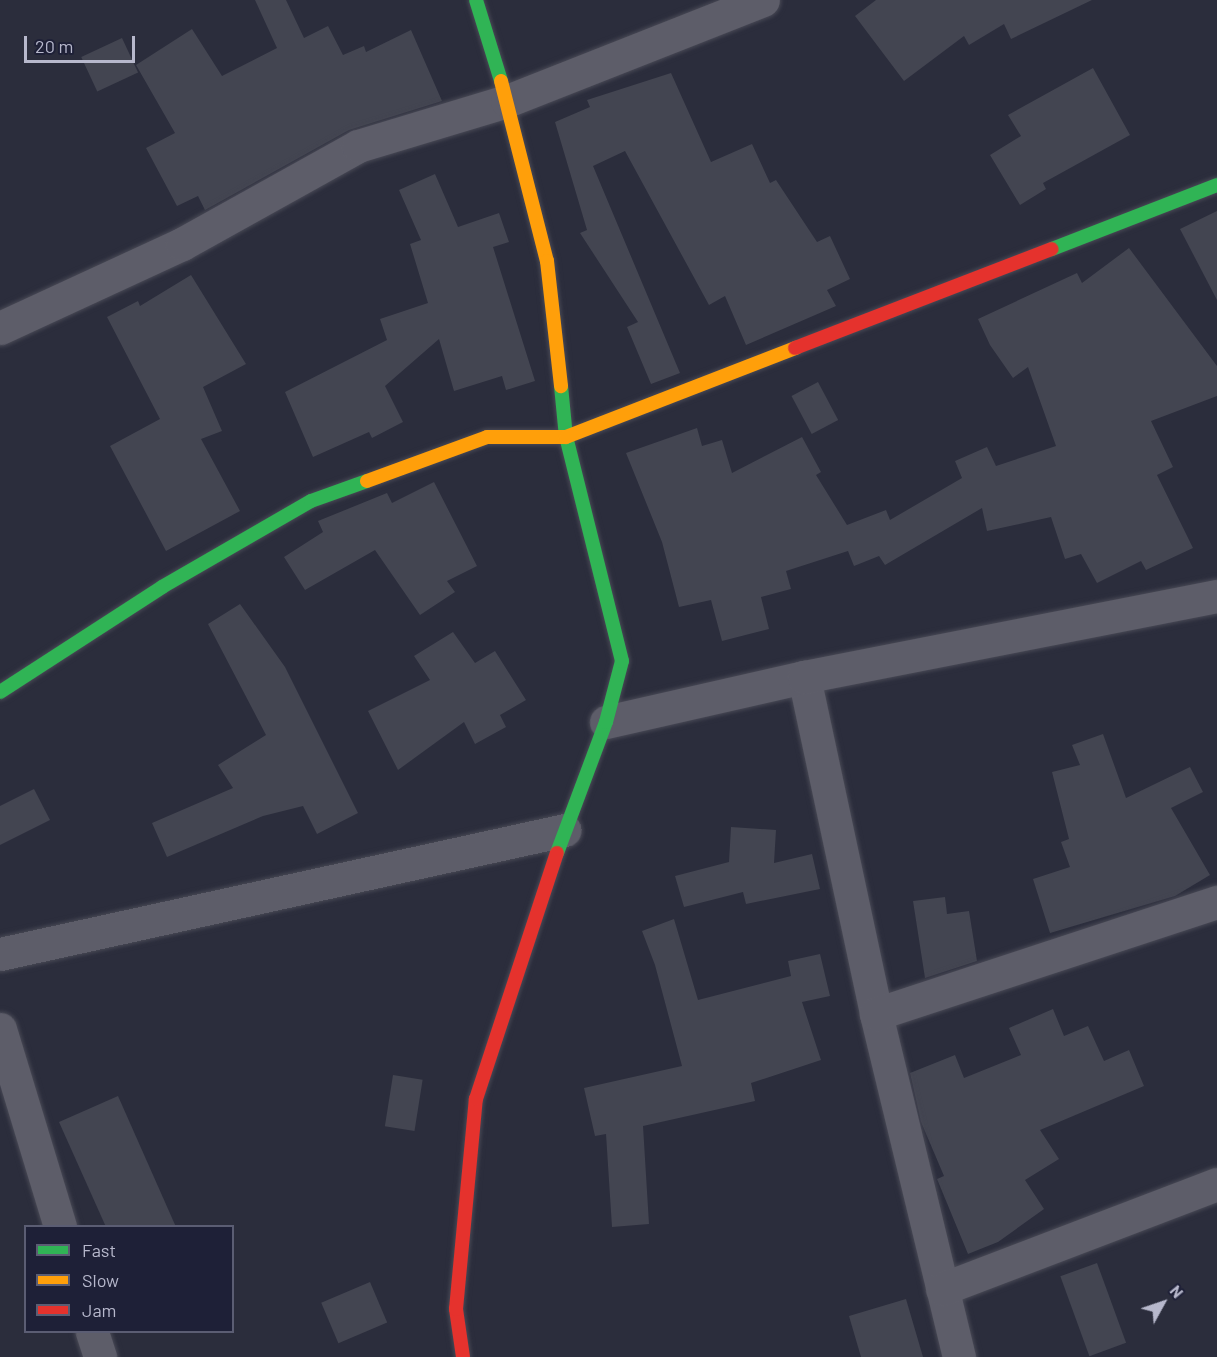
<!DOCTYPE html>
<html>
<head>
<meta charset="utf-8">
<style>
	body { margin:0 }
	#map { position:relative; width:1217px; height:1357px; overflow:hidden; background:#2b2d3c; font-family:Barlow,sans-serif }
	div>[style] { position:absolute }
	.building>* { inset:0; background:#434551; transform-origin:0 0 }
	.roads { filter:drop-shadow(0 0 2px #484955) drop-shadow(0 0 2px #484955) }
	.street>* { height:33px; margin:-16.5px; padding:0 16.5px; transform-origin:16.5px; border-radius:16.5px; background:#5d5d69 }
	.fast>* { height:14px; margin:-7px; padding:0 7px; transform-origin:7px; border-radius:7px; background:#30b455 }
	.slow>* { height:14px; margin:-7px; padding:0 7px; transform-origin:7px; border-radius:7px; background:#ff9f0a }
	.jam>* { height:14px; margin:-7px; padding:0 7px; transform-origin:7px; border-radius:7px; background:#e5322d }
	span { translate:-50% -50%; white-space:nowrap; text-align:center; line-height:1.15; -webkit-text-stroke:4.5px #1e2037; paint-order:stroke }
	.legend { position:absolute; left:24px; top:1225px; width:210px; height:108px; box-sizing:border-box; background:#1e2037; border:2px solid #5b5d73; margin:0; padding:8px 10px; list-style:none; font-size:18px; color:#b7b8cc }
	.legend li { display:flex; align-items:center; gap:12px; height:30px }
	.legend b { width:30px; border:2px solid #5b5d73 }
	.north { position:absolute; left:1133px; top:1273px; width:60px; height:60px; -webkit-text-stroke:4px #1e2037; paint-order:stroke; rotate:50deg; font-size:16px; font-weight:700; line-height:24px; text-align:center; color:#b7b8cc }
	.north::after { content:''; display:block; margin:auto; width:21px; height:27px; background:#b7b8cc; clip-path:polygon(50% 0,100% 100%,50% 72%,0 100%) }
	.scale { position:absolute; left:24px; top:36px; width:111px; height:27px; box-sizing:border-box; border:3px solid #b7b8cc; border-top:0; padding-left:8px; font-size:18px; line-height:21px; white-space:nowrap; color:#b7b8cc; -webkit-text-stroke:4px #1e2037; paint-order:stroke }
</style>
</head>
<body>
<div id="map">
	<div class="building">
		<div style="clip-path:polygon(255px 0,286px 0,304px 38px,328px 26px,343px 55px,364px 46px,366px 52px,411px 30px,442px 101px,349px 130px,205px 210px,198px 196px,177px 206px,146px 148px,175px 133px,136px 65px,192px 29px,222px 76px,277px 48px)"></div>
		<div style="clip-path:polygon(876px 0,1092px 0,1011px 39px,1004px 24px,969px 45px,964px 36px,904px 81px,855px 16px)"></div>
		<div style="left:122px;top:38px;width:38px;height:45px;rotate:65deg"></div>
		<div style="clip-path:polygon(1093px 68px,1130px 135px,1043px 183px,1046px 189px,1020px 205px,990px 155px,1021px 136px,1008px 115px)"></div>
		<div style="clip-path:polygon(671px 73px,711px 162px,752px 144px,770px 183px,776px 180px,817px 242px,830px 236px,850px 279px,827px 290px,836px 306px,746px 345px,725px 296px,709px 305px,625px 151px,593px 166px,680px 373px,651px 384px,627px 327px,638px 322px,580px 233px,587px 230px,555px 122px,590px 107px,587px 100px)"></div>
		<div style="clip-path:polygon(435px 174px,458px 227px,499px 213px,509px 242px,493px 247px,535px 381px,506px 390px,502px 376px,454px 391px,439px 339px,385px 386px,403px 422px,372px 438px,369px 432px,313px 457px,285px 392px,387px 340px,380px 319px,428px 303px,410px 244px,421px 240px,399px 190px)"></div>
		<div style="clip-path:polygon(1217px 211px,1217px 300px,1180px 229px)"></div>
		<div style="clip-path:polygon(1129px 248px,1217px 366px,1217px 396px,1151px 421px,1173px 467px,1157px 475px,1193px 548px,1146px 570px,1141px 561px,1097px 583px,1081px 554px,1065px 559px,1051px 517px,987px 531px,982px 508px,885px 565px,879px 556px,854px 566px,848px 551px,786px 571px,791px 589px,761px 597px,769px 629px,722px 641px,711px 600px,679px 607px,662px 542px,626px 453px,697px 428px,702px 446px,722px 440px,732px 473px,802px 437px,821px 472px,816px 475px,847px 525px,886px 510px,890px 520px,962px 478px,955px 461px,987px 447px,996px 466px,1056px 446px,1028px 367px,1013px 378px,990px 345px,978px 319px,1077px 273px,1082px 283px)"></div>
		<div style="clip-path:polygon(191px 275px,246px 364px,203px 387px,222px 431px,201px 439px,240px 511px,166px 551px,110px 446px,160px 419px,107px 317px,138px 301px,140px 306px)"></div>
		<div style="left:818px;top:382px;width:43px;height:30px;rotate:62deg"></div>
		<div style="clip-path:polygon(434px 482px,477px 566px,447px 581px,455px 592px,420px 615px,375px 550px,305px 590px,284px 557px,323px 532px,318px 521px,387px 493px,392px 503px)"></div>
		<div style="clip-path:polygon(240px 604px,285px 667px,358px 813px,317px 834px,303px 806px,263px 816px,167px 857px,152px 823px,233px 788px,218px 765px,266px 735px,208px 624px)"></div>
		<div style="clip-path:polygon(453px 632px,475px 663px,495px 651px,526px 700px,500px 715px,506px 727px,475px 744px,464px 722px,398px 770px,368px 711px,430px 680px,414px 656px)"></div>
		<div style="clip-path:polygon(1103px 734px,1126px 798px,1190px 767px,1203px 792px,1171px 808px,1210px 875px,1175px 896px,1050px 933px,1033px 879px,1070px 867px,1061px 842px,1069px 839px,1052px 772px,1080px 765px,1072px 745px)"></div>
		<div style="clip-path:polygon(34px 789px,50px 820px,0 845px,0 806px)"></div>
		<div style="clip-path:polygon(731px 827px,776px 830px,774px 863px,812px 854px,820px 889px,746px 904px,743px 892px,684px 907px,675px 876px,729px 862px)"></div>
		<div style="clip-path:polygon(945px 897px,947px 914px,969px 911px,977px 961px,925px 978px,913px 901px)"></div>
		<div style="clip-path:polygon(674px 919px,698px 1000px,791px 976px,788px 961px,820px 954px,830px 996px,802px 1002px,821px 1060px,751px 1083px,755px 1101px,643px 1126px,649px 1224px,612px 1227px,606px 1134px,595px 1136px,584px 1088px,682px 1066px,655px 965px,642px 931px)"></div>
		<div style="clip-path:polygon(1053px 1009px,1064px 1036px,1088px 1026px,1104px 1061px,1129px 1050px,1144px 1086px,1040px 1130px,1059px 1159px,1025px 1180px,1044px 1209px,998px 1242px,968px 1254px,937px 1179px,944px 1176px,921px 1122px,910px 1073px,955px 1055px,964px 1078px,1021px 1055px,1009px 1028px)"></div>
		<div style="left:393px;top:1075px;width:30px;height:52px;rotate:9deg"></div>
		<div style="clip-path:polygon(118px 1096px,176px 1227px,106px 1227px,59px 1122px)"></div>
		<div style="left:1097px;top:1263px;width:85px;height:39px;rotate:70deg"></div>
		<div style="left:370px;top:1282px;width:44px;height:53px;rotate:67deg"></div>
		<div style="clip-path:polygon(906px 1299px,923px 1357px,861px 1357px,849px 1316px)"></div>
	</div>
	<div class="roads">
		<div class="street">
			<div style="left:0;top:328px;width:200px;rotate:-24.8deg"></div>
			<div style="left:182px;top:244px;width:201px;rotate:-29.1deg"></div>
			<div style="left:358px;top:146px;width:156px;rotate:-16.8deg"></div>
			<div style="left:507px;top:101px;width:275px;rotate:-21.5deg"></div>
			<div style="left:804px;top:677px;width:345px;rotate:77.9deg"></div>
			<div style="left:876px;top:1014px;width:353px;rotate:76.4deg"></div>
			<div style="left:606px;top:722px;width:203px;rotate:-12.8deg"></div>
			<div style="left:804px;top:677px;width:421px;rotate:-11.1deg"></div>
			<div style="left:0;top:954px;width:578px;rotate:-12.38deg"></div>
			<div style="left:876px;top:1014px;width:359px;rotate:-18.2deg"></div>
			<div style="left:0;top:1029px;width:206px;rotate:73.1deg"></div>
			<div style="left:942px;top:1289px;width:294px;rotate:-20.9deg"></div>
			<div style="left:92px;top:1332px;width:26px;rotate:72deg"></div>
		</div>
		<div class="fast">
			<div style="left:476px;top:0;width:85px;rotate:72.8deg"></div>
			<div style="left:1052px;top:249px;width:177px;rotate:-21.2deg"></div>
			<div style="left:0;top:692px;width:193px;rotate:-32.9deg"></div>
			<div style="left:162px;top:587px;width:172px;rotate:-30deg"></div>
			<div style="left:311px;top:501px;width:59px;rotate:-19.7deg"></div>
			<div style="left:557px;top:853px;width:140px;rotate:-69.5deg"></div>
			<div style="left:606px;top:722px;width:63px;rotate:-75.3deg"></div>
			<div style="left:622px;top:661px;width:231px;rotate:-104deg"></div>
			<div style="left:566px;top:437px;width:51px;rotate:-95.6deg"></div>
		</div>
		<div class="slow">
			<div style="left:501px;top:81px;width:186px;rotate:75.7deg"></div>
			<div style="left:547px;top:261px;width:126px;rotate:83.6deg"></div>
			<div style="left:367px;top:481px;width:128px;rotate:-20.1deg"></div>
			<div style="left:487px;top:437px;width:79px"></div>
			<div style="left:566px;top:437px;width:246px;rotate:-21.2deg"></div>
		</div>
		<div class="jam">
			<div style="left:795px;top:348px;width:275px;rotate:-21.1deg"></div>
			<div style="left:463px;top:1357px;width:49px;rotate:-98.3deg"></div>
			<div style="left:456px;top:1309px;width:211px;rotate:-84.6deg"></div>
			<div style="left:476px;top:1099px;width:259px;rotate:-71.8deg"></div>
		</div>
	</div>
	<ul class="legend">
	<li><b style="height:8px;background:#30b455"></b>Fast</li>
	<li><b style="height:8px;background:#ff9f0a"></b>Slow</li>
	<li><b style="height:8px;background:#e5322d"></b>Jam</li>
	</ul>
	<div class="north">N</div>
	<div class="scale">20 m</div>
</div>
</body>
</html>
